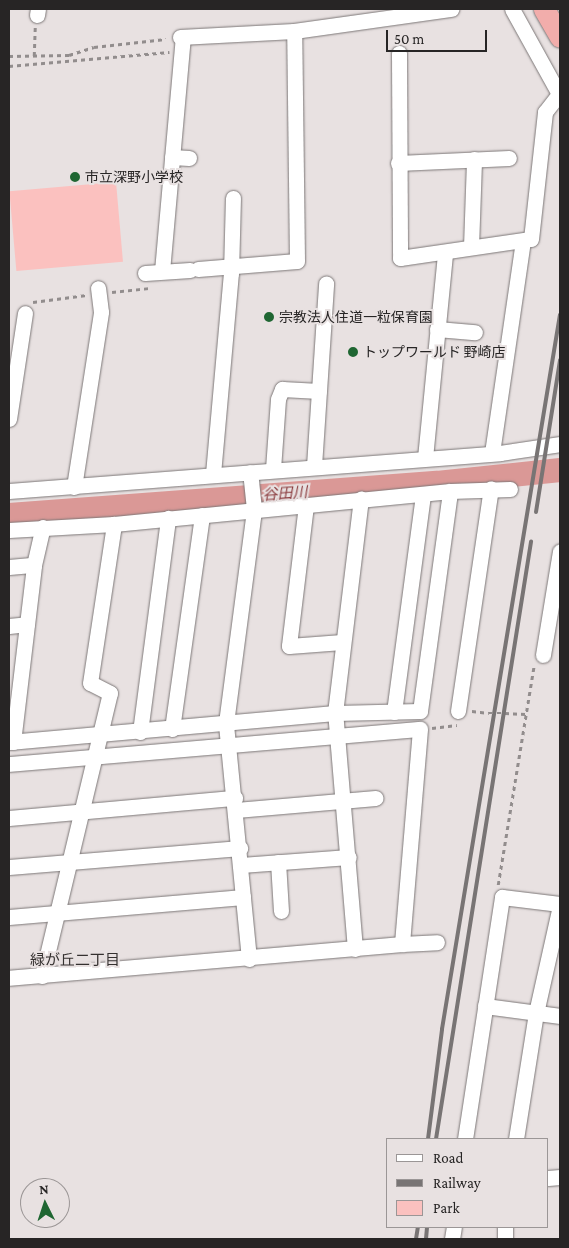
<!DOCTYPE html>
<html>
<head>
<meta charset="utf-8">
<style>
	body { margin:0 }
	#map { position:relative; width:569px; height:1248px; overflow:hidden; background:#e8e1e1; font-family:"Crimson Pro","Noto Sans JP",serif }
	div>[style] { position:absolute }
	.green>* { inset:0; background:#fbc1bf; transform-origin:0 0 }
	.river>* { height:24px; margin:-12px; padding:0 12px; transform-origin:12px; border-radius:12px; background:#da9896 }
	.path>* { height:2.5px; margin-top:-1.25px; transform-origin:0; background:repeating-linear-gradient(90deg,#928d8d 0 4px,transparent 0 8px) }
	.roads { filter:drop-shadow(0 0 1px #7c7777) drop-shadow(0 0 1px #7c7777) }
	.minor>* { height:15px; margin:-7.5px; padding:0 7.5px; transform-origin:7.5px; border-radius:7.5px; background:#fff }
	.highway>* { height:21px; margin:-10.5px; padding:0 10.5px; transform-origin:10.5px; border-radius:10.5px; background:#f2adab }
	.rail>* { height:4px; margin:-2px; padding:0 2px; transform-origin:2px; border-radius:2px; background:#787474 }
	.path-bridge>* { height:2.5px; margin-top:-1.25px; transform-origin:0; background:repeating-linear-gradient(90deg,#928d8d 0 4px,transparent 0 8px) }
	.dots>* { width:14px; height:14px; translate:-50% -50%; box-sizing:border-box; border:2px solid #e8e1e1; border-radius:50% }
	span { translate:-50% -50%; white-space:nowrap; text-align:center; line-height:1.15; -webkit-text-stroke:4px #e8e1e1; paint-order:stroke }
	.poi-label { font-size:14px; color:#272525 }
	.left { translate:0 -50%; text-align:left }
	.water-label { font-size:15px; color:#88383b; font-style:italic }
	.neighbourhood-label { font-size:15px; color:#353130 }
	.frame { position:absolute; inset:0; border:10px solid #272525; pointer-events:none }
	.legend { position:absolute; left:386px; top:1138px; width:162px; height:90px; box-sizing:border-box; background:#e8e1e1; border:1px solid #9b9696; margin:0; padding:6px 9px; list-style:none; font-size:15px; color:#272525 }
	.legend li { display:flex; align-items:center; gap:10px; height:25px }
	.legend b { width:25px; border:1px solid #9b9696 }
	.north { position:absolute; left:20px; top:1178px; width:50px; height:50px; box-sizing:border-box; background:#e8e1e1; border:1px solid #9b9696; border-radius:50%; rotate:356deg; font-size:14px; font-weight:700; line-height:20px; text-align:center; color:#272525 }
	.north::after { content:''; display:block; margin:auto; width:18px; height:22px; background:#1f6632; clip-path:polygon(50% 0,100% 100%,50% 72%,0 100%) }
	.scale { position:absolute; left:386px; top:30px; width:101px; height:22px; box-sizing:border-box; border:2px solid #272525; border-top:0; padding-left:6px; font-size:15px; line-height:18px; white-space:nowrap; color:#272525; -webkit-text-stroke:4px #e8e1e1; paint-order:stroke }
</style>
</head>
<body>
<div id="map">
	<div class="green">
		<div style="left:116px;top:182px;width:80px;height:107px;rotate:85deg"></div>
	</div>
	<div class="river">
		<div style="left:9px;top:515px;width:429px;rotate:-4.3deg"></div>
		<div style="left:437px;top:483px;width:124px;rotate:-6deg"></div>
	</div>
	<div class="path">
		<div style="left:9px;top:56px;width:60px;rotate:-1deg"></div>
		<div style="left:69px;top:55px;width:26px;rotate:-18deg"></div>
		<div style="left:94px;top:47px;width:72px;rotate:-6.3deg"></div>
		<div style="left:34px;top:56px;width:29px;rotate:-88deg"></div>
		<div style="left:9px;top:66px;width:161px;rotate:-5deg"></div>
		<div style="left:112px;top:292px;width:37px;rotate:-6deg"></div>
		<div style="left:33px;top:302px;width:54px;rotate:-7.4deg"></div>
		<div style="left:472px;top:711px;width:17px;rotate:7deg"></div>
		<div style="left:505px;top:713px;width:21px;rotate:3deg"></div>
		<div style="left:432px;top:728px;width:25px;rotate:-7deg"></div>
		<div style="left:498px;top:885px;width:222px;rotate:-80.7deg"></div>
	</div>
	<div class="roads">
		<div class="minor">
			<div style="left:37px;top:15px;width:6px;rotate:-81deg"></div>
			<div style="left:180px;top:37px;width:114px;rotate:-3deg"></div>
			<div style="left:294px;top:31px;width:159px;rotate:-8deg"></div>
			<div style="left:399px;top:53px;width:205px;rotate:89.7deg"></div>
			<div style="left:400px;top:258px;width:132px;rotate:-8.3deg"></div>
			<div style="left:531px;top:239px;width:128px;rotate:-83.7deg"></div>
			<div style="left:545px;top:112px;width:23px;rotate:-52deg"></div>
			<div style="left:559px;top:94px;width:97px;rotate:-118.9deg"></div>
			<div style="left:172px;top:157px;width:17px;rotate:3deg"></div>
			<div style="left:398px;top:163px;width:111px;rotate:-2.6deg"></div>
			<div style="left:471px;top:247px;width:88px;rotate:-88deg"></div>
			<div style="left:198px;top:269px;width:99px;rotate:-4.6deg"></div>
			<div style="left:297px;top:261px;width:230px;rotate:-90.7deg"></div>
			<div style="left:162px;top:271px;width:235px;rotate:-84.9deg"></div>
			<div style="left:145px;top:273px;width:45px;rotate:-3.8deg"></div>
			<div style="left:437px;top:329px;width:38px;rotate:5deg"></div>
			<div style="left:9px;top:419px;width:107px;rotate:-81.4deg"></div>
			<div style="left:492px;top:453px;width:214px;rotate:-81.7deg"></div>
			<div style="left:425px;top:458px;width:206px;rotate:-84.4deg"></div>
			<div style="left:314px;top:466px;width:183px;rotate:-86.2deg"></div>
			<div style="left:273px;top:469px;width:70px;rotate:-85.9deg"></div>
			<div style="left:278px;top:399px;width:11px;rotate:-68deg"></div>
			<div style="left:282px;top:389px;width:37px;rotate:3deg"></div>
			<div style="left:213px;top:474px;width:202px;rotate:-84.9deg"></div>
			<div style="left:231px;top:273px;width:75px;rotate:-88.5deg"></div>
			<div style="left:74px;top:487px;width:177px;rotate:-81.2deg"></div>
			<div style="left:101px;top:312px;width:24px;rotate:-97deg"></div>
			<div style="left:9px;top:491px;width:492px;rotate:-4.4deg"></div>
			<div style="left:500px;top:453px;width:61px;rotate:-8.5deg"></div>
			<div style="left:306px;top:505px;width:142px;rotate:96.9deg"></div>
			<div style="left:289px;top:646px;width:53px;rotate:-4.3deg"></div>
			<div style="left:9px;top:530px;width:105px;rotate:-3.3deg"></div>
			<div style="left:114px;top:524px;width:338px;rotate:-5.6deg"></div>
			<div style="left:450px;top:491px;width:60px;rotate:-1.9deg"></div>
			<div style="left:9px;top:567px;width:25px;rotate:-5deg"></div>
			<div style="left:9px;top:626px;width:18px;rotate:-6deg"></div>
			<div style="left:543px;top:655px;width:105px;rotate:-80.7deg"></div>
			<div style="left:458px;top:711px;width:225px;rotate:-81.6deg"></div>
			<div style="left:394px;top:712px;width:220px;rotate:-82.4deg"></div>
			<div style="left:172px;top:729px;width:216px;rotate:-82deg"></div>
			<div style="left:140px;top:732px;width:216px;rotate:-82.5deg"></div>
			<div style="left:9px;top:742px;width:327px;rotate:-5.1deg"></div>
			<div style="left:335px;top:713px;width:85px;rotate:-1.3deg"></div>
			<div style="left:420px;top:711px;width:222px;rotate:-82.2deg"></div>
			<div style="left:13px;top:742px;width:178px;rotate:-83.2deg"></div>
			<div style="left:34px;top:565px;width:39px;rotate:-77deg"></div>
			<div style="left:9px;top:764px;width:412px;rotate:-4.9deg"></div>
			<div style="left:420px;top:729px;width:216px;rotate:94.8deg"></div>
			<div style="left:402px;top:944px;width:394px;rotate:175.1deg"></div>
			<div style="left:236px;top:810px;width:140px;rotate:-4.9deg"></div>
			<div style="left:9px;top:818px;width:227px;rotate:-5.1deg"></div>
			<div style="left:278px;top:862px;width:49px;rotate:86.5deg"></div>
			<div style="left:241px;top:865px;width:108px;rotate:-4.2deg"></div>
			<div style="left:9px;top:867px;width:232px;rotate:-4.7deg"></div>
			<div style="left:9px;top:917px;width:235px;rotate:-4.9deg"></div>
			<div style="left:402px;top:944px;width:35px;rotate:-3deg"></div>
			<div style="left:355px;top:949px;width:237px;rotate:-94.8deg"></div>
			<div style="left:335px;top:713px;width:216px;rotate:-83.1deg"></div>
			<div style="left:249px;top:959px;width:237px;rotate:-95.6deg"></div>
			<div style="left:226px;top:723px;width:216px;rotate:-82.5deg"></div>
			<div style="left:254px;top:509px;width:37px;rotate:-96deg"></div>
			<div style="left:42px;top:976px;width:291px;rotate:-76.5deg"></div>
			<div style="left:110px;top:693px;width:22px;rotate:-153deg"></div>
			<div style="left:90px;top:683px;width:161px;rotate:-81.4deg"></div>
			<div style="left:485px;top:1006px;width:76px;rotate:7.6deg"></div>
			<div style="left:465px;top:1139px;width:245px;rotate:-81.3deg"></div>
			<div style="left:502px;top:897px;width:58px;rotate:6.9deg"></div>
			<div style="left:516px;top:1139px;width:128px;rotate:-81deg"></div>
			<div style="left:536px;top:1013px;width:110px;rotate:-77.4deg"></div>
			<div style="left:548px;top:1178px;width:12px;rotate:-5deg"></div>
			<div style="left:452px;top:1239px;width:12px;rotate:-81deg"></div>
			<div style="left:505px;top:1239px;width:12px;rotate:-90deg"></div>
		</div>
		<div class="highway">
			<div style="left:544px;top:9px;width:32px;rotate:60deg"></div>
		</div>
	</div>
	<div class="rail">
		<div style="left:536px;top:512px;width:154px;rotate:-81deg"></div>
		<div style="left:428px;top:1139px;width:111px;rotate:-82.7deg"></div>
		<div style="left:442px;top:1029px;width:724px;rotate:-80.62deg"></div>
		<div style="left:436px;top:1139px;width:605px;rotate:-80.96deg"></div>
		<div style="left:416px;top:1239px;width:12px;rotate:-81deg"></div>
		<div style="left:426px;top:1239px;width:12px;rotate:-85deg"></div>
	</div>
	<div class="path-bridge">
		<div style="left:489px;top:713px;width:16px"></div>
	</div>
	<div class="dots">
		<div style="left:75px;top:177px;background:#1f6632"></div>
		<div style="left:269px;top:317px;background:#1f6632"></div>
		<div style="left:353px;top:352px;background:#1f6632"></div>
	</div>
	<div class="poi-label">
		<span class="left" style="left:85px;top:177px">市立深野小学校</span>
		<span class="left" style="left:279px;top:317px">宗教法人住道一粒保育園</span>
		<span class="left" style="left:363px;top:352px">トップワールド 野崎店</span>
	</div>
	<div class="water-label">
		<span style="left:285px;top:494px;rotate:-4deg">谷田川</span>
	</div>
	<div class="neighbourhood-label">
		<span style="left:75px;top:961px">緑が丘二丁目</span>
	</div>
	<div class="frame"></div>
	<ul class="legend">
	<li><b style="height:6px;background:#fff"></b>Road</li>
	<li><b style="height:6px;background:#787474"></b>Railway</li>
	<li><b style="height:14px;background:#fbc1bf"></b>Park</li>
	</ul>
	<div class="north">N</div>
	<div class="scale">50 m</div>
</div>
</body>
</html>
